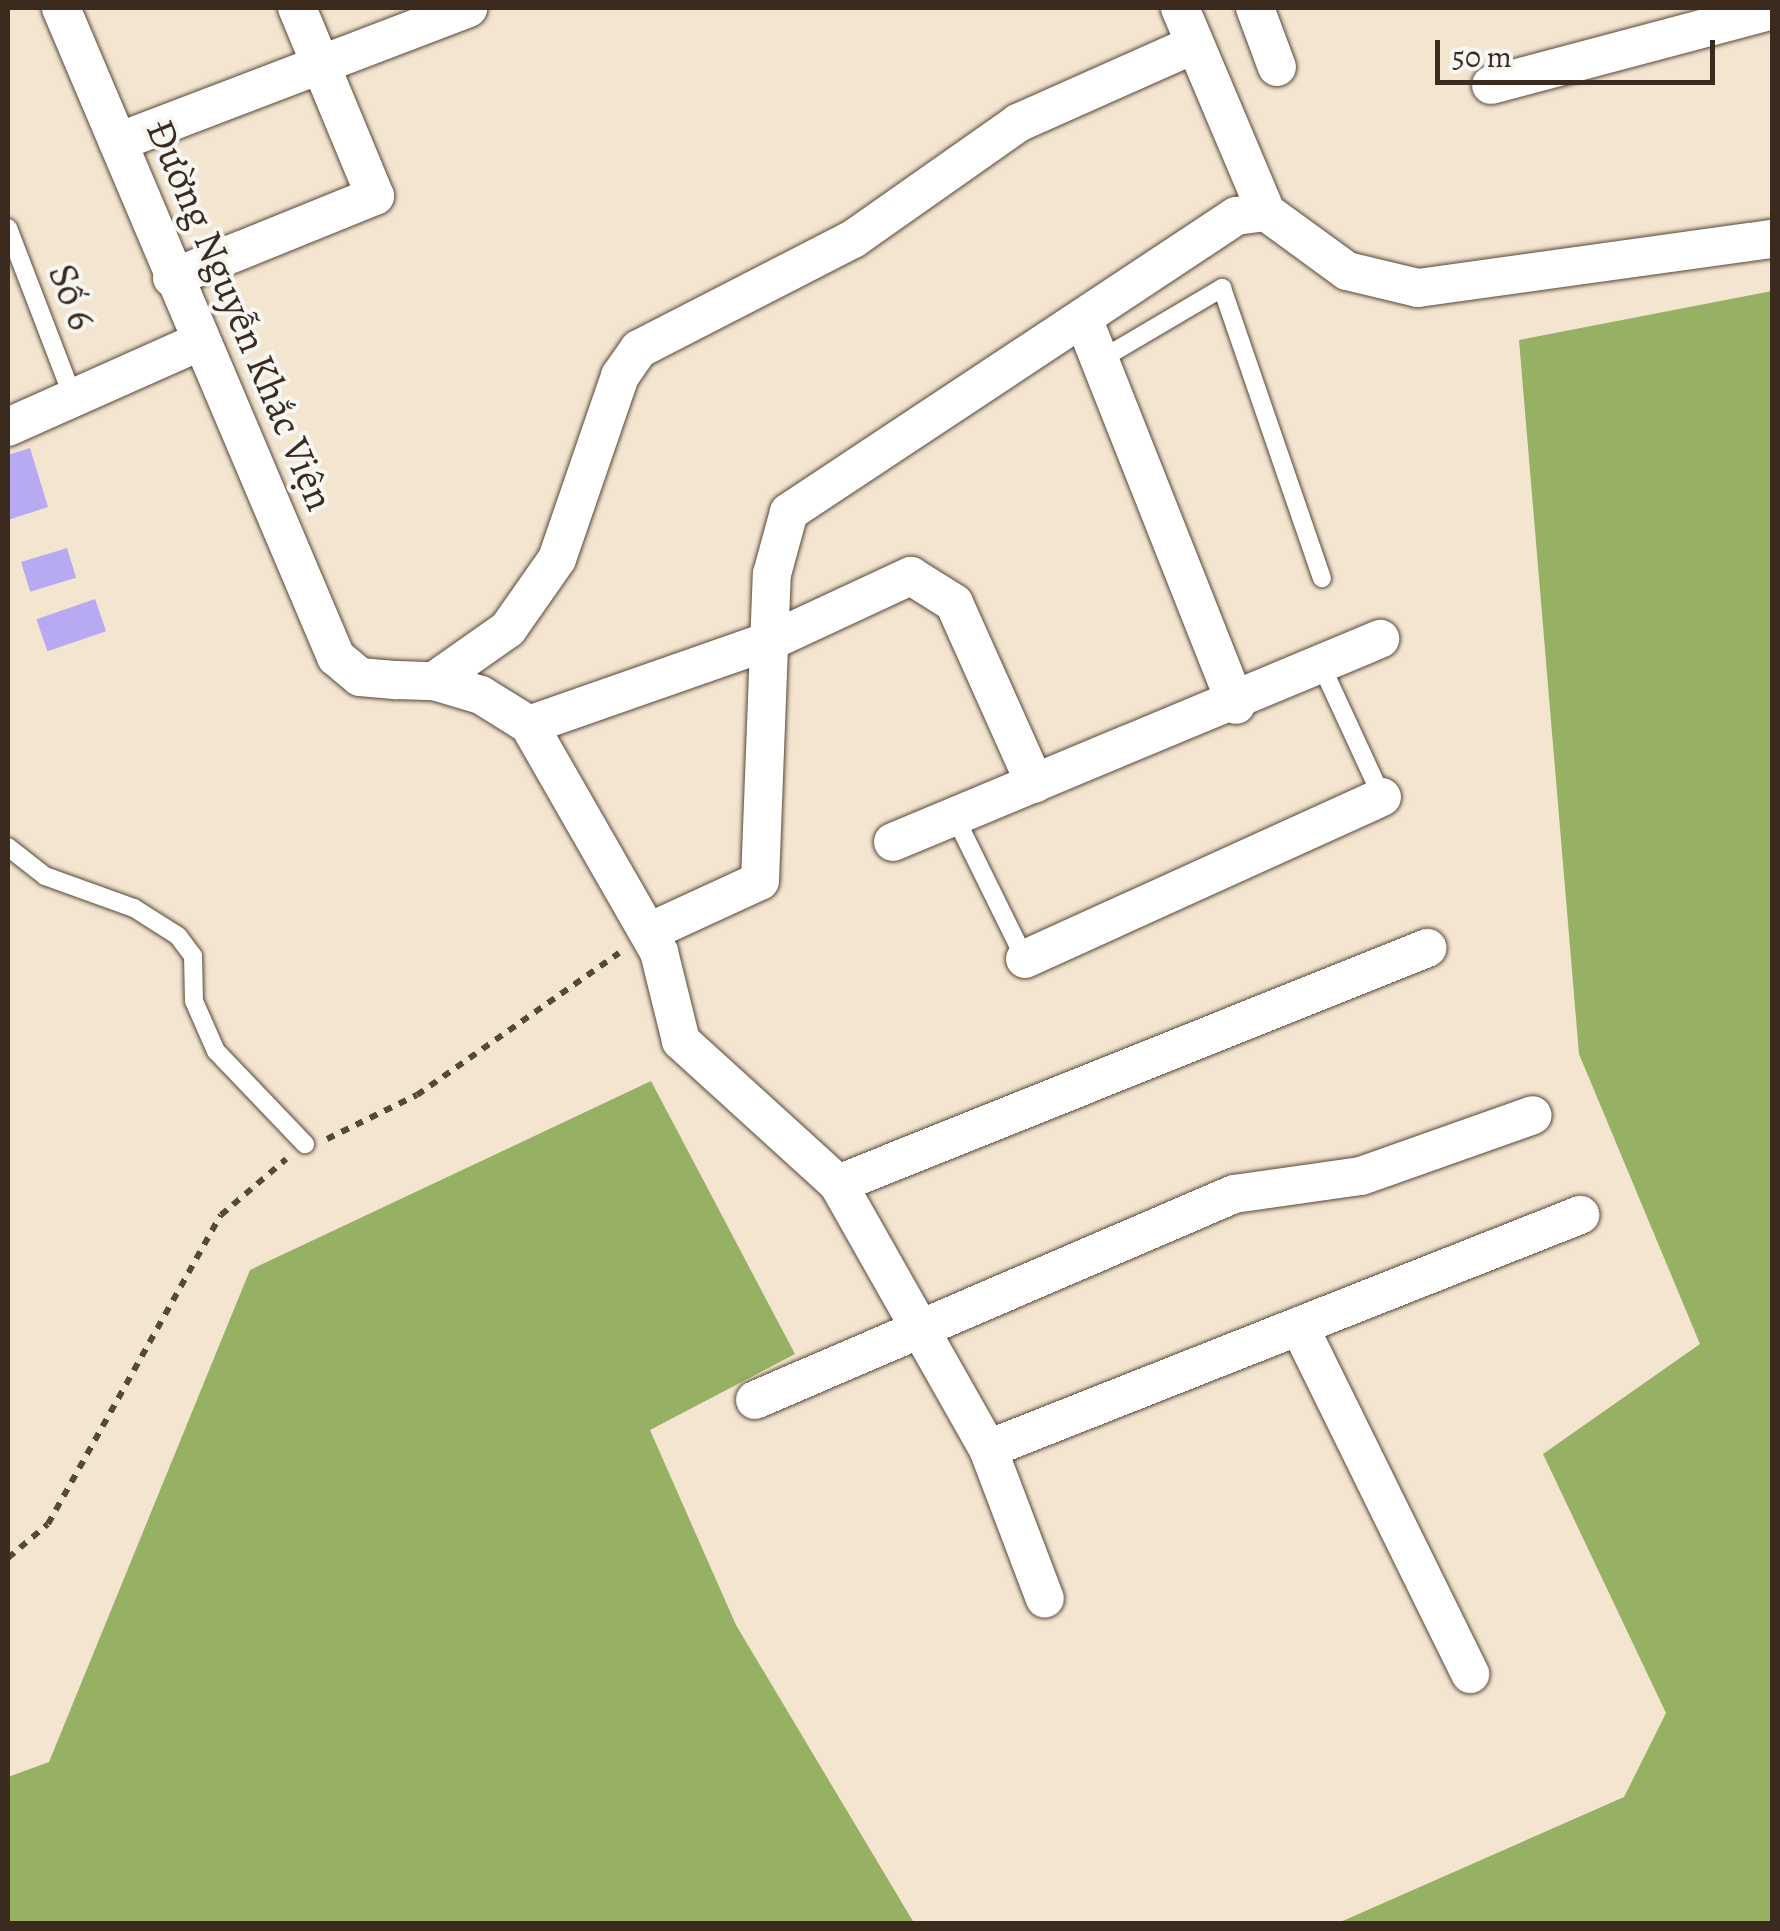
<!DOCTYPE html>
<html>
<head>
<meta charset="utf-8">
<style>
	body { margin:0 }
	#map { position:relative; width:1780px; height:1931px; overflow:hidden; background:#f3e5d0; font-family:Alegreya,serif }
	div>[style] { position:absolute }
	.forest>* { inset:0; background:#96b163 }
	.building>* { inset:0; background:#b7aaf2; transform-origin:0 0 }
	.path>* { height:6px; margin-top:-3px; transform-origin:0; background:repeating-linear-gradient(90deg,#574639 0 8px,transparent 0 16px) }
	.roads { filter:drop-shadow(0 0 2px #574639) drop-shadow(0 0 2px #574639) }
	.lane>* { height:18px; margin:-9px; padding:0 9px; transform-origin:9px; border-radius:9px; background:#fff }
	.street>* { height:38px; margin:-19px; padding:0 19px; transform-origin:19px; border-radius:19px; background:#fff }
	span { translate:-50% -50%; white-space:nowrap; text-align:center; line-height:1.15; -webkit-text-stroke:8px #f6f6f2; paint-order:stroke }
	.street-label { font-size:40px; color:#3b2a1e }
	.frame { position:absolute; inset:0; border:10px solid #3b2a1e; pointer-events:none }
	.scale { position:absolute; left:1435px; top:40px; width:280px; height:45px; box-sizing:border-box; border:5px solid #3b2a1e; border-top:0; padding-left:12px; font-size:30px; line-height:35px; white-space:nowrap; color:#3b2a1e; -webkit-text-stroke:8px #f6f6f2; paint-order:stroke }
</style>
</head>
<body>
<div id="map">
	<div class="forest">
		<div style="clip-path:polygon(1772px 291px,1772px 1923px,1338px 1923px,1624px 1797px,1666px 1713px,1543px 1454px,1700px 1344px,1579px 1054px,1519px 340px)"></div>
		<div style="clip-path:polygon(651px 1081px,795px 1354px,650px 1430px,736px 1625px,914px 1923px,8px 1923px,8px 1777px,49px 1762px,250px 1270px)"></div>
	</div>
	<div class="building">
		<div style="clip-path:polygon(30px 448px,48px 507px,8px 520px,8px 455px)"></div>
		<div style="left:67px;top:548px;width:31px;height:48px;rotate:73deg"></div>
		<div style="left:95px;top:599px;width:34px;height:62px;rotate:71deg"></div>
	</div>
	<div class="path">
		<div style="left:327px;top:1139px;width:100px;rotate:-26.1deg"></div>
		<div style="left:417px;top:1095px;width:247px;rotate:-35.1deg"></div>
		<div style="left:8px;top:1558px;width:52px;rotate:-40.4deg"></div>
		<div style="left:48px;top:1524px;width:354px;rotate:-60.8deg"></div>
		<div style="left:221px;top:1215px;width:86px;rotate:-40.7deg"></div>
	</div>
	<div class="roads">
		<div class="lane">
			<div style="left:8px;top:228px;width:176px;rotate:69deg"></div>
			<div style="left:1100px;top:360px;width:142px;rotate:-30.5deg"></div>
			<div style="left:1222px;top:288px;width:307px;rotate:71deg"></div>
			<div style="left:1322px;top:667px;width:143px;rotate:65.2deg"></div>
			<div style="left:955px;top:817px;width:158px;rotate:63.8deg"></div>
			<div style="left:8px;top:847px;width:47px;rotate:38.1deg"></div>
			<div style="left:45px;top:876px;width:95px;rotate:19.8deg"></div>
			<div style="left:134px;top:908px;width:52px;rotate:32.5deg"></div>
			<div style="left:178px;top:936px;width:25px;rotate:53deg"></div>
			<div style="left:193px;top:956px;width:45px;rotate:88.7deg"></div>
			<div style="left:194px;top:1001px;width:55px;rotate:66.3deg"></div>
			<div style="left:216px;top:1051px;width:129px;rotate:46.3deg"></div>
		</div>
		<div class="street">
			<div style="left:61px;top:8px;width:705px;rotate:67.04deg"></div>
			<div style="left:336px;top:657px;width:31px;rotate:40deg"></div>
			<div style="left:360px;top:677px;width:37px;rotate:5deg"></div>
			<div style="left:397px;top:680px;width:37px;rotate:2deg"></div>
			<div style="left:434px;top:681px;width:90px;rotate:-35.1deg"></div>
			<div style="left:508px;top:629px;width:85px;rotate:-55deg"></div>
			<div style="left:557px;top:559px;width:194px;rotate:-71deg"></div>
			<div style="left:620px;top:376px;width:33px;rotate:-55deg"></div>
			<div style="left:639px;top:349px;width:241px;rotate:-27.2deg"></div>
			<div style="left:853px;top:239px;width:202px;rotate:-35.1deg"></div>
			<div style="left:1018px;top:123px;width:192px;rotate:-24deg"></div>
			<div style="left:1180px;top:8px;width:221px;rotate:67.1deg"></div>
			<div style="left:1255px;top:8px;width:63px;rotate:69.6deg"></div>
			<div style="left:1491px;top:85px;width:291px;rotate:-14.9deg"></div>
			<div style="left:118px;top:142px;width:375px;rotate:-20.9deg"></div>
			<div style="left:172px;top:278px;width:219px;rotate:-22deg"></div>
			<div style="left:375px;top:196px;width:204px;rotate:-112.5deg"></div>
			<div style="left:1083px;top:318px;width:416px;rotate:68.4deg"></div>
			<div style="left:8px;top:427px;width:211px;rotate:-24deg"></div>
			<div style="left:434px;top:681px;width:49px;rotate:16.6deg"></div>
			<div style="left:481px;top:695px;width:57px;rotate:32deg"></div>
			<div style="left:529px;top:725px;width:261px;rotate:-19.3deg"></div>
			<div style="left:775px;top:639px;width:150px;rotate:-24.9deg"></div>
			<div style="left:911px;top:576px;width:51px;rotate:32.1deg"></div>
			<div style="left:954px;top:603px;width:198px;rotate:65.9deg"></div>
			<div style="left:529px;top:725px;width:262px;rotate:60.2deg"></div>
			<div style="left:659px;top:952px;width:92px;rotate:76.1deg"></div>
			<div style="left:681px;top:1041px;width:212px;rotate:42.3deg"></div>
			<div style="left:838px;top:1184px;width:305px;rotate:60.5deg"></div>
			<div style="left:988px;top:1449px;width:160px;rotate:69.2deg"></div>
			<div style="left:893px;top:842px;width:528px;rotate:-22.63deg"></div>
			<div style="left:649px;top:932px;width:122px;rotate:-24.7deg"></div>
			<div style="left:760px;top:881px;width:307px;rotate:-87.8deg"></div>
			<div style="left:772px;top:574px;width:64px;rotate:-74.7deg"></div>
			<div style="left:789px;top:512px;width:536px;rotate:-33.51deg"></div>
			<div style="left:1236px;top:216px;width:30px;rotate:-8deg"></div>
			<div style="left:1266px;top:212px;width:100px;rotate:36.1deg"></div>
			<div style="left:1347px;top:271px;width:73px;rotate:13.5deg"></div>
			<div style="left:1418px;top:288px;width:357px;rotate:-7.9deg"></div>
			<div style="left:1025px;top:959px;width:392px;rotate:-24.4deg"></div>
			<div style="left:838px;top:1184px;width:635px;rotate:-21.83deg"></div>
			<div style="left:1299px;top:1326px;width:388px;rotate:63.8deg"></div>
			<div style="left:755px;top:1400px;width:521px;rotate:-23.27deg"></div>
			<div style="left:1234px;top:1194px;width:128px;rotate:-8.1deg"></div>
			<div style="left:1361px;top:1176px;width:182px;rotate:-19.5deg"></div>
			<div style="left:988px;top:1449px;width:637px;rotate:-21.57deg"></div>
		</div>
	</div>
	<div class="street-label">
		<span style="left:72px;top:297px;rotate:69deg">Số 6</span>
		<span style="left:240px;top:315px;rotate:67deg">Đường Nguyễn Khắc Viện</span>
	</div>
	<div class="frame"></div>
	<div class="scale">50 m</div>
</div>
</body>
</html>
